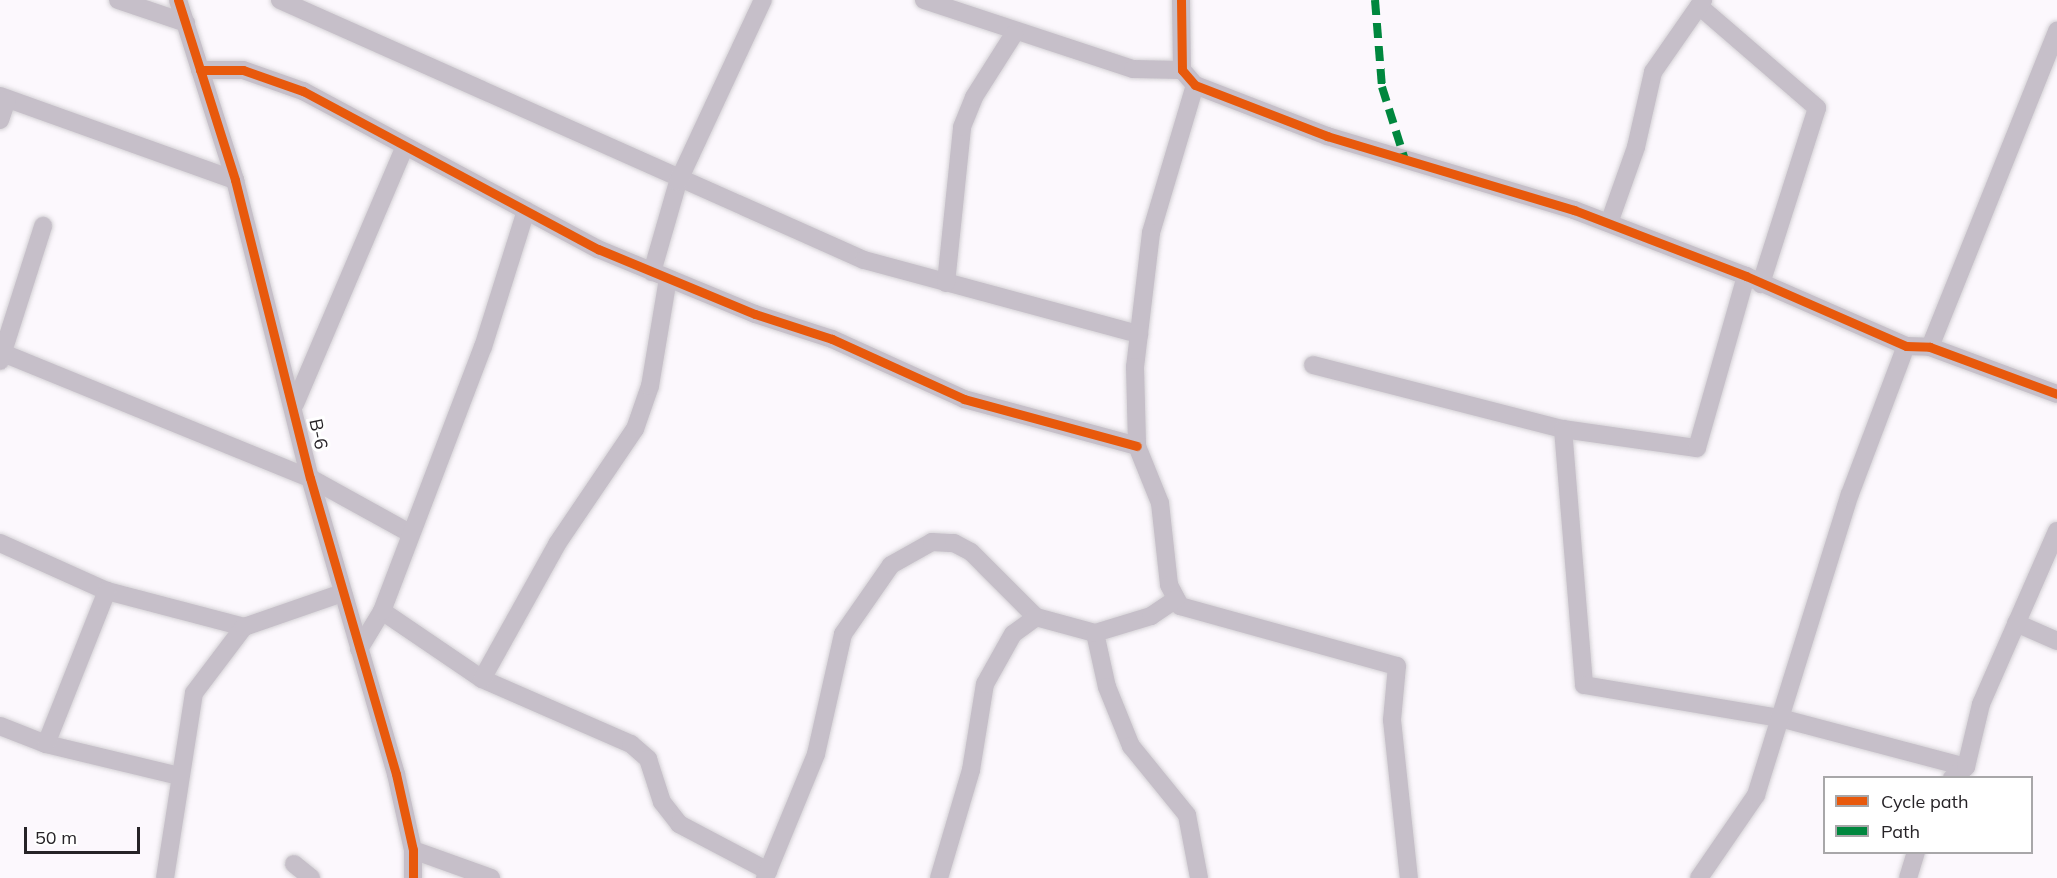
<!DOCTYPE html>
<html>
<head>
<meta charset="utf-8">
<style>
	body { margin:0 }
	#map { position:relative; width:2057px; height:878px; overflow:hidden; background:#fcf8fd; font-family:Mulish,sans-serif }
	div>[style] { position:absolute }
	.roads { filter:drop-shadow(0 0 2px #d5d2d6) drop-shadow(0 0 2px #d5d2d6) }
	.minor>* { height:18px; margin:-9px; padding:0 9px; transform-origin:9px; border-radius:9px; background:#c6bfc9 }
	.quiet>* { height:8px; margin-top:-4px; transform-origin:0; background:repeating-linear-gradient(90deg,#00873e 0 15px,transparent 0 23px) }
	.cycleway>* { height:9px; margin:-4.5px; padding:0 4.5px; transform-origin:4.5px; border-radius:4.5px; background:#e8590c }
	span { translate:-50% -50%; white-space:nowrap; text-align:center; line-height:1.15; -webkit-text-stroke:6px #fff; paint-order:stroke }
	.street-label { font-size:18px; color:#262327 }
	.legend { position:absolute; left:1823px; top:776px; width:210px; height:78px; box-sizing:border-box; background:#fff; border:2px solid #a8a7a9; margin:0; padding:8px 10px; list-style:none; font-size:18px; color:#262327 }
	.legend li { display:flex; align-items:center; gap:12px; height:30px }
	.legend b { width:30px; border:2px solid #a8a7a9 }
	.scale { position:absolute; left:24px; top:827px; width:116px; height:27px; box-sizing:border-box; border:3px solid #262327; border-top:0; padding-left:8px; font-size:18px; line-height:21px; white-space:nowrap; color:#262327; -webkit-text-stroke:4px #fff; paint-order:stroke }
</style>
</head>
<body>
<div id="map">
	<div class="roads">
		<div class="minor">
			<div style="left:118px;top:0;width:72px;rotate:18.7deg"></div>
			<div style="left:178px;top:0;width:189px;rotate:72.4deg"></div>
			<div style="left:235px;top:180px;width:307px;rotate:75.9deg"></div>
			<div style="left:310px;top:478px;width:308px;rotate:73.8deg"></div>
			<div style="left:396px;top:774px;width:78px;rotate:77.4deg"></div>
			<div style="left:413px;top:850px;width:28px;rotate:90deg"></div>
			<div style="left:280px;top:0;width:639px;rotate:24deg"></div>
			<div style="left:864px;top:260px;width:285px;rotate:15.1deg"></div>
			<div style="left:924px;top:0;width:220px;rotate:18.3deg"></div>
			<div style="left:1133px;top:69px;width:49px;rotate:1.2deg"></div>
			<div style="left:1181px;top:0;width:70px;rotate:89.2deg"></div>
			<div style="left:1182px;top:70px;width:20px;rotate:49deg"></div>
			<div style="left:1195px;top:85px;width:142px;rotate:21.1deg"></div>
			<div style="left:1327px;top:136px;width:258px;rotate:16.7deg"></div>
			<div style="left:1574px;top:210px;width:184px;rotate:21deg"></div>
			<div style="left:1746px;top:276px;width:175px;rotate:23.6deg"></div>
			<div style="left:1906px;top:346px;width:24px;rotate:2deg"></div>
			<div style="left:1930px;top:347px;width:135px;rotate:20.3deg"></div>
			<div style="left:1699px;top:6px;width:156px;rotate:40.8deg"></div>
			<div style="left:1817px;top:108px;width:185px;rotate:107.7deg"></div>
			<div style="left:200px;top:70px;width:43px"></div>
			<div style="left:243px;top:70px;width:64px;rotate:19.3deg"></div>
			<div style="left:303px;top:91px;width:335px;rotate:28.2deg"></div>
			<div style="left:598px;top:249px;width:170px;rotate:22.5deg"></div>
			<div style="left:755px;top:314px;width:81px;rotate:18deg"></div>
			<div style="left:832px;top:339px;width:145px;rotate:24.4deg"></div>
			<div style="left:964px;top:399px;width:179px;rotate:15.2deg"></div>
			<div style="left:1195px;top:85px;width:154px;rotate:106.6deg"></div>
			<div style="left:1151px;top:233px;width:135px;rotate:96.8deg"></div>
			<div style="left:1135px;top:367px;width:79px;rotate:88.5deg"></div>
			<div style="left:1137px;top:446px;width:61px;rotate:68deg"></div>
			<div style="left:1160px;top:503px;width:82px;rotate:83.7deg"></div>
			<div style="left:1169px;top:585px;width:24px;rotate:62deg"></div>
			<div style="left:1180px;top:606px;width:225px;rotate:15.5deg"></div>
			<div style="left:1397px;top:666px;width:54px;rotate:95.3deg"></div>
			<div style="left:1392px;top:720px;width:159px;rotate:83.9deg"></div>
			<div style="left:0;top:96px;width:250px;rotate:19.7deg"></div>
			<div style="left:0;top:120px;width:21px;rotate:-71deg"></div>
			<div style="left:1609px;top:223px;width:81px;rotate:-70.4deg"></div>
			<div style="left:1636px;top:147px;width:77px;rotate:-77.2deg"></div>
			<div style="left:1653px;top:72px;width:88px;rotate:-55.2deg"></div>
			<div style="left:652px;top:272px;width:94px;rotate:-73.9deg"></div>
			<div style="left:678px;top:182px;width:201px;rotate:-65deg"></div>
			<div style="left:946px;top:283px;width:157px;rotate:-84.1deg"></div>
			<div style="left:962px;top:127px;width:32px;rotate:-68deg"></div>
			<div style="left:974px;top:97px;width:75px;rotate:-57.6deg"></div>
			<div style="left:1930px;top:347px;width:341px;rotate:-68.1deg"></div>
			<div style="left:3px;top:353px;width:331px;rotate:22.2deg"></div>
			<div style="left:310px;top:478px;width:112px;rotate:28.9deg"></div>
			<div style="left:0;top:361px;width:142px;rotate:-72.3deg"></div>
			<div style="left:1313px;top:365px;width:258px;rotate:14.4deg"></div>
			<div style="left:1563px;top:429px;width:135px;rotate:8.1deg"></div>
			<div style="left:1697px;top:448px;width:179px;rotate:-74.1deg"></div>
			<div style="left:295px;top:404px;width:278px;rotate:-66.9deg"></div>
			<div style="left:1563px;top:429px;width:257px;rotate:85.3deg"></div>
			<div style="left:1584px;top:685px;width:199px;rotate:9.6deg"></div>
			<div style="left:1780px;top:718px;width:192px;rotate:14.8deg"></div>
			<div style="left:0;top:543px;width:117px;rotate:24.2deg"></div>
			<div style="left:107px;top:591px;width:142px;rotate:14.7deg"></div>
			<div style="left:382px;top:611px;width:121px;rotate:34.2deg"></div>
			<div style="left:482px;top:679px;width:163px;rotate:23.6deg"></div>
			<div style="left:631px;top:744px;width:23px;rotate:41deg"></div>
			<div style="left:648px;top:759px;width:45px;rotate:72deg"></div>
			<div style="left:662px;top:802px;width:28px;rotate:52deg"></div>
			<div style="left:679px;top:824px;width:101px;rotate:27.8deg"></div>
			<div style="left:2016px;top:623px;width:45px;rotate:23.7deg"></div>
			<div style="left:1095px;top:633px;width:55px;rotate:77.5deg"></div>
			<div style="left:1107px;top:687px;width:64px;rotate:67.9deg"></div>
			<div style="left:1131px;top:746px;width:89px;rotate:50.9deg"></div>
			<div style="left:1187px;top:815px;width:64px;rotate:79.2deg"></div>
			<div style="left:359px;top:649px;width:44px;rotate:-58.8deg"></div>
			<div style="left:382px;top:611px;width:283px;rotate:-69.1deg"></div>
			<div style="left:483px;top:347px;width:143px;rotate:-72.5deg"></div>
			<div style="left:482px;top:679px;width:154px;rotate:-60.9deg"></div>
			<div style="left:557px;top:544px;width:139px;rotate:-55.9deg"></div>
			<div style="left:635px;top:429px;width:46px;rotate:-70.8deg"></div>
			<div style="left:650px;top:386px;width:109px;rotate:-80.5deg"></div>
			<div style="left:0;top:726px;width:49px;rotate:21.4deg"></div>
			<div style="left:46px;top:744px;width:137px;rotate:13.5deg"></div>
			<div style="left:46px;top:744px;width:165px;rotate:-68.3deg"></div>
			<div style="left:1952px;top:778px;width:18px;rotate:-38deg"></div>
			<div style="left:1966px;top:767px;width:65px;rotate:-76.6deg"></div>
			<div style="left:1981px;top:704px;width:189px;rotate:-66.3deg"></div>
			<div style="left:413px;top:850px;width:83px;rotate:19.7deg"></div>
			<div style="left:294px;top:864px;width:22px;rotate:39deg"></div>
			<div style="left:165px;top:878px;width:187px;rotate:-81.1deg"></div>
			<div style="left:194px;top:693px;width:83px;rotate:-52.9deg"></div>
			<div style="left:244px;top:627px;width:104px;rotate:-19.1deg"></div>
			<div style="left:765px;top:878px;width:134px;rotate:-67.6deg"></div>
			<div style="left:816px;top:754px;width:123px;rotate:-77.3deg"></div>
			<div style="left:843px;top:634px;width:84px;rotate:-55.2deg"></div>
			<div style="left:891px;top:565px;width:47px;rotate:-29.3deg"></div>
			<div style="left:932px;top:542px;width:22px;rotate:3deg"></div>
			<div style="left:954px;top:543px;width:19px;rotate:28deg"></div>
			<div style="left:971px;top:552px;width:92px;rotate:45deg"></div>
			<div style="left:1036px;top:617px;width:61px;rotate:15.2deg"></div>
			<div style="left:1095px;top:633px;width:59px;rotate:-16.9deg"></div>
			<div style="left:1151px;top:616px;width:30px;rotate:-34deg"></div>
			<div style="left:939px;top:878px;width:113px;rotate:-73.5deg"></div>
			<div style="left:971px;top:770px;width:87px;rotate:-80.8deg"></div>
			<div style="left:985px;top:684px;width:57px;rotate:-60.8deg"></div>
			<div style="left:1013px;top:634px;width:29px;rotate:-36deg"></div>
			<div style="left:1699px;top:878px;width:101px;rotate:-55.5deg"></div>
			<div style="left:1756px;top:795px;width:315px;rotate:-72.7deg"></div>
			<div style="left:1850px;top:494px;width:158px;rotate:-69.3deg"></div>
			<div style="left:1908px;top:878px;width:27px;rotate:-73deg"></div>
		</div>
	</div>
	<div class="quiet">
		<div style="left:1375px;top:0;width:87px;rotate:85.4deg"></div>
		<div style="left:1382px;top:87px;width:77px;rotate:72.5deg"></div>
	</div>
	<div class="cycleway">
		<div style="left:178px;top:0;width:189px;rotate:72.4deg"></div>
		<div style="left:235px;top:180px;width:307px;rotate:75.9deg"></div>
		<div style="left:310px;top:478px;width:308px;rotate:73.8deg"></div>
		<div style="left:396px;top:774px;width:78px;rotate:77.4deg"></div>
		<div style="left:413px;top:850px;width:28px;rotate:90deg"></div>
		<div style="left:1181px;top:0;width:70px;rotate:89.2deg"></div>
		<div style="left:1182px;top:70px;width:20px;rotate:49deg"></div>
		<div style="left:1195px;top:85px;width:142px;rotate:21.1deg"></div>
		<div style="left:1327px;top:136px;width:258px;rotate:16.7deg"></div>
		<div style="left:1574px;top:210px;width:184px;rotate:21deg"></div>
		<div style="left:1746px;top:276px;width:175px;rotate:23.6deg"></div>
		<div style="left:1906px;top:346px;width:24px;rotate:2deg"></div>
		<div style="left:1930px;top:347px;width:135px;rotate:20.3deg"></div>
		<div style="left:200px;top:70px;width:43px"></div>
		<div style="left:243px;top:70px;width:64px;rotate:19.3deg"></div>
		<div style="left:303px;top:91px;width:335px;rotate:28.2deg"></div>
		<div style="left:598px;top:249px;width:170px;rotate:22.5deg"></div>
		<div style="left:755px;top:314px;width:81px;rotate:18deg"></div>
		<div style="left:832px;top:339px;width:145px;rotate:24.4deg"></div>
		<div style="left:964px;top:399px;width:179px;rotate:15.2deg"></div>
	</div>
	<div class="street-label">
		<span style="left:318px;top:434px;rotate:78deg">B-6</span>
	</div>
	<ul class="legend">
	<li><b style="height:8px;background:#e8590c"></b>Cycle path</li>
	<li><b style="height:8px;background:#00873e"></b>Path</li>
	</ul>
	<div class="scale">50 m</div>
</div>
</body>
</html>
